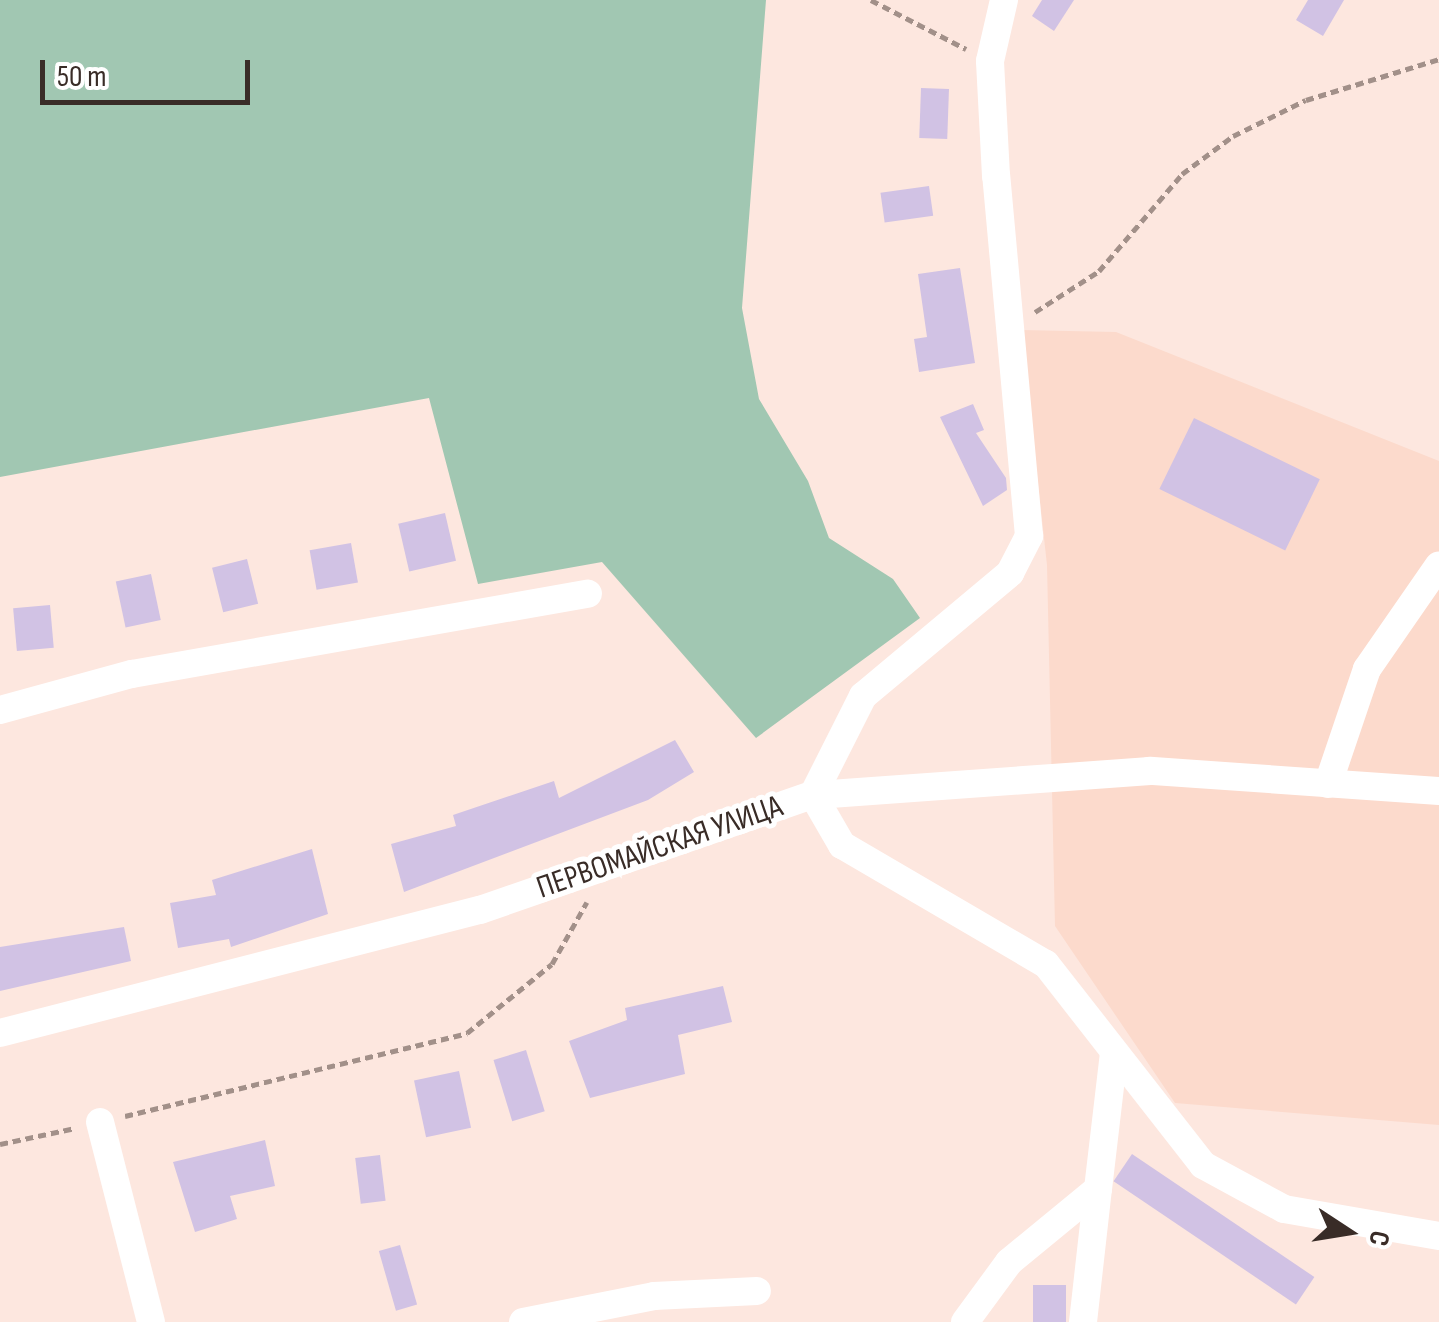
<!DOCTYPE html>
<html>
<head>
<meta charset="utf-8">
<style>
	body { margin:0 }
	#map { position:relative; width:1439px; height:1322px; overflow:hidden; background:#fde7df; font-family:"Sofia Sans Condensed",sans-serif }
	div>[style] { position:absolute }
	.built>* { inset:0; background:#fcdacc }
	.forest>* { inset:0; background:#a1c7b2 }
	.building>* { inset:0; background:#d1c2e4; transform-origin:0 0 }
	.path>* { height:5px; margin-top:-2.5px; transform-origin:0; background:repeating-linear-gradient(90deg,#a29089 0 8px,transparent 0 13px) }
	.minor>* { height:28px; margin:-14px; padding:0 14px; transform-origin:14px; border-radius:14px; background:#fff }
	span { translate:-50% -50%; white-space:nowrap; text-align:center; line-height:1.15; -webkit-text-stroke:10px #fff; paint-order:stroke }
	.street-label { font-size:32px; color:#392c27 }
	.north { position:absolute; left:1299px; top:1182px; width:100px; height:100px; -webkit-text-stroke:8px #fff; paint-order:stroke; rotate:102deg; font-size:28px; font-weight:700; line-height:40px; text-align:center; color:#392c27 }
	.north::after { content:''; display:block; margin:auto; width:35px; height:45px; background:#392c27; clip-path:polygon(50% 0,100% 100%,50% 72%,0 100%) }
	.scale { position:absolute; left:40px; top:60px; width:210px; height:45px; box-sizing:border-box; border:5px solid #392c27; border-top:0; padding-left:12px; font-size:30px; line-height:35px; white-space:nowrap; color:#392c27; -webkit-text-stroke:8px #fff; paint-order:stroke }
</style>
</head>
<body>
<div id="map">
	<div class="built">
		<div style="clip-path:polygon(1021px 330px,1116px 332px,1439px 461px,1439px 1125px,1175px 1103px,1055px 926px,1047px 565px)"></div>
	</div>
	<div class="forest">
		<div style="clip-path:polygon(0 0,766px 0,742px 308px,759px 399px,808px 481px,829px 538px,893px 579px,920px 618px,756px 738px,602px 562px,478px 584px,429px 398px,0 477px)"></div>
	</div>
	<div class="building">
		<div style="clip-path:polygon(1042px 0,1074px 0,1054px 31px,1032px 16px)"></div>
		<div style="clip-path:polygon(1308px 0,1344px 0,1323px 36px,1296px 20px)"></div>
		<div style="left:921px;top:88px;width:28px;height:50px;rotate:2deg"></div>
		<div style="left:929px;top:186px;width:30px;height:49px;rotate:82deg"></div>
		<div style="clip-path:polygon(960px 268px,975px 363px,919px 372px,914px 339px,927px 337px,918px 274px)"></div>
		<div style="clip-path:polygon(973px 404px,984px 430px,976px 433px,1006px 478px,1007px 490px,983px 506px,940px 417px)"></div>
		<div style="left:1194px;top:418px;width:140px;height:79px;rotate:26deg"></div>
		<div style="left:445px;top:513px;width:49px;height:48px;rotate:77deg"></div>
		<div style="left:351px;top:543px;width:40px;height:42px;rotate:80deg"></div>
		<div style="left:247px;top:559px;width:46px;height:36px;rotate:76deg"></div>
		<div style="left:151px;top:574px;width:47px;height:36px;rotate:78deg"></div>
		<div style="left:50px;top:605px;width:43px;height:37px;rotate:85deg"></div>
		<div style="clip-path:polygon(675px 740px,694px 772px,648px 800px,404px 892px,391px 844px,456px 826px,453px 815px,554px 781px,559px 798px)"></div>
		<div style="clip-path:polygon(312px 849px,328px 914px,231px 947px,229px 939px,178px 948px,170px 903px,216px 895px,212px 880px)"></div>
		<div style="clip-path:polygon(124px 927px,131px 961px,0 991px,0 947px)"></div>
		<div style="clip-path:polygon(723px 986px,732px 1022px,678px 1035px,685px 1074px,590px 1098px,569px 1041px,627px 1020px,625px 1008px)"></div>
		<div style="left:526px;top:1050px;width:64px;height:34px;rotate:73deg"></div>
		<div style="left:459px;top:1071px;width:58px;height:46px;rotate:78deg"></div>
		<div style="clip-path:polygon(265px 1140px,275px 1186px,230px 1196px,237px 1219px,195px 1232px,173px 1162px)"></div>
		<div style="left:1132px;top:1154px;width:220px;height:33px;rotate:34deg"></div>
		<div style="left:380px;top:1155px;width:46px;height:25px;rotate:83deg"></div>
		<div style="left:400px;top:1245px;width:62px;height:22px;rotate:74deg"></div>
		<div style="left:1033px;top:1285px;width:33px;height:37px"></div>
	</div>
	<div class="path">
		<div style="left:871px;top:0;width:107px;rotate:27.3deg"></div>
		<div style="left:1035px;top:312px;width:76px;rotate:-32.6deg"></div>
		<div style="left:1099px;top:271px;width:128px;rotate:-49.4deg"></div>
		<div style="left:1182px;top:174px;width:64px;rotate:-36.7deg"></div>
		<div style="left:1233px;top:136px;width:81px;rotate:-26.3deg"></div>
		<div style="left:1306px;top:100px;width:139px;rotate:-17.1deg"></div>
		<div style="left:125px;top:1116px;width:352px;rotate:-13.6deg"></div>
		<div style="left:467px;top:1033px;width:109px;rotate:-39.1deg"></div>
		<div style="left:552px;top:964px;width:71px;rotate:-60.6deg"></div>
		<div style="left:0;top:1144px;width:77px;rotate:-12deg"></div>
	</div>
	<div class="minor">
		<div style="left:0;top:710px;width:137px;rotate:-15.3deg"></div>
		<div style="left:132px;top:674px;width:463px;rotate:-10deg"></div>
		<div style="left:1328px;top:784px;width:121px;rotate:-71.3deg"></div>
		<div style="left:1367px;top:669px;width:126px;rotate:-55.3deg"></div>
		<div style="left:1439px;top:791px;width:290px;rotate:-176deg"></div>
		<div style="left:1150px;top:771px;width:338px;rotate:175.9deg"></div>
		<div style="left:813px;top:795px;width:58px;rotate:59.9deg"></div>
		<div style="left:842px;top:845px;width:236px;rotate:30.3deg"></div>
		<div style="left:1046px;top:964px;width:255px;rotate:52deg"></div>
		<div style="left:1203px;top:1165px;width:92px;rotate:28.5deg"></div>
		<div style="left:1284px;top:1209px;width:157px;rotate:9.9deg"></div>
		<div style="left:0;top:1033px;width:496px;rotate:-14.4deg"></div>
		<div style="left:480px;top:910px;width:352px;rotate:-19.1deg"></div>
		<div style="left:813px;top:795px;width:111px;rotate:-63.2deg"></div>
		<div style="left:863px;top:696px;width:192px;rotate:-39.9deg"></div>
		<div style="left:1010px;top:573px;width:42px;rotate:-62.8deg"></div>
		<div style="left:1029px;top:536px;width:362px;rotate:-95.2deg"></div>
		<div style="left:996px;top:176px;width:115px;rotate:-93deg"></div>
		<div style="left:990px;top:61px;width:63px;rotate:-77.1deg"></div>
		<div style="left:100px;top:1122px;width:206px;rotate:75.7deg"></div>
		<div style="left:523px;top:1322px;width:134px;rotate:-11.2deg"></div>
		<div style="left:654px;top:1296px;width:103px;rotate:-2.8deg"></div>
		<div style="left:965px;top:1322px;width:74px;rotate:-53.7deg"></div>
		<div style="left:1009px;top:1262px;width:115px;rotate:-39.4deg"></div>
		<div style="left:1098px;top:1189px;width:137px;rotate:-83.3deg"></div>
		<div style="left:1083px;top:1322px;width:134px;rotate:-83.6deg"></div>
	</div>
	<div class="street-label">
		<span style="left:660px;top:848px;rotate:-19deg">ПЕРВОМАЙСКАЯ УЛИЦА</span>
	</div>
	<div class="north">С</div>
	<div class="scale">50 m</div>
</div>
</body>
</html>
